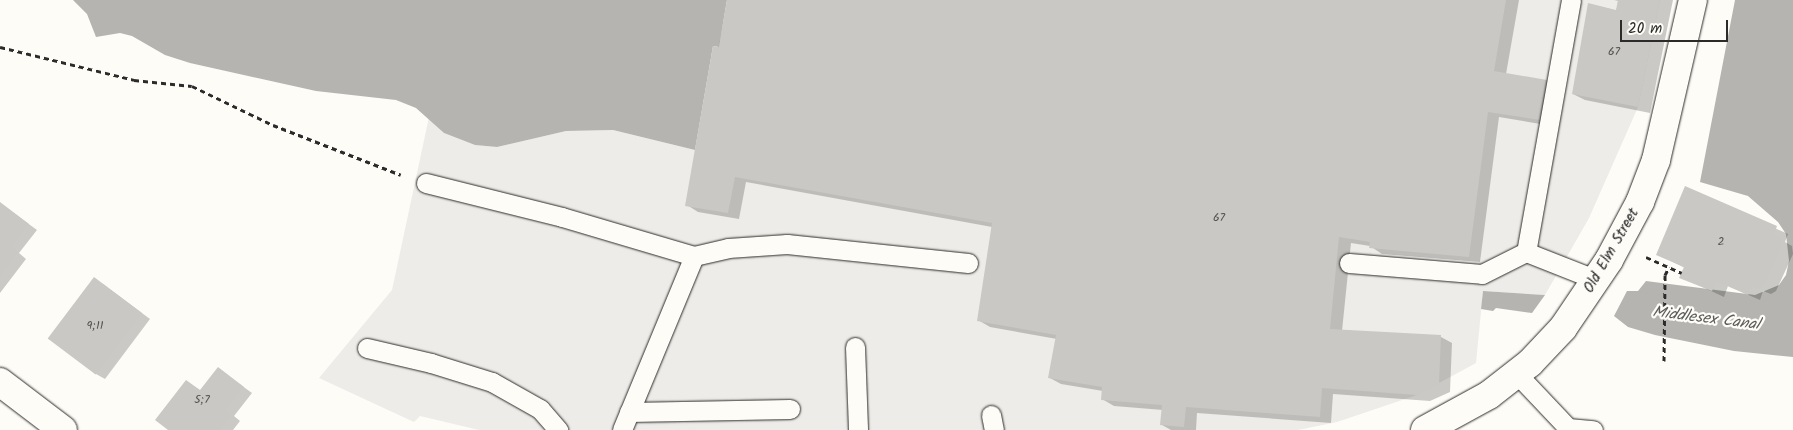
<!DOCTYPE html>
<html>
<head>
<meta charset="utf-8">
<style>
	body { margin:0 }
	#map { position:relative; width:1793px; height:430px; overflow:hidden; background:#fdfcf7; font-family:Kalam,sans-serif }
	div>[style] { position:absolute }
	.built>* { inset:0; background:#edece8 }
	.water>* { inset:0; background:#b5b4b1 }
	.shadow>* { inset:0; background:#0003 }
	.building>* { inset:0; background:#c9c8c4; transform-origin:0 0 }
	.path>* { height:3px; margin-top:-1.5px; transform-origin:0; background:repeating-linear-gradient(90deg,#2b2b2b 0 5px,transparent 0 9px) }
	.roads { filter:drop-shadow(0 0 1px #2b2b2b) drop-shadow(0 0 1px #2b2b2b) }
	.service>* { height:19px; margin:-9.5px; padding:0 9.5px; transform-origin:9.5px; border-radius:9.5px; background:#fdfcf7 }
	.secondary>* { height:28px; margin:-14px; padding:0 14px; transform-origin:14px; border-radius:14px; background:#fdfcf7 }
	span { translate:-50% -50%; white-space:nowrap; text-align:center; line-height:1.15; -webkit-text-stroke:4.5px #fdfcf7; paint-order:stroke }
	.number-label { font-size:12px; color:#525251 }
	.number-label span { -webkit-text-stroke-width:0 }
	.street-label { font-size:15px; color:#2b2b2b }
	.water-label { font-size:16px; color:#5b5b5a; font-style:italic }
	.scale { position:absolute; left:1620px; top:20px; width:108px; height:22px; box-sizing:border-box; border:2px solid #2b2b2b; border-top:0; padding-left:6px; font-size:15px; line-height:18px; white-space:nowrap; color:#2b2b2b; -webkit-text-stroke:4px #fdfcf7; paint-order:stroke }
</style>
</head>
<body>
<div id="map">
	<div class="built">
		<div style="clip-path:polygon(727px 0,1660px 0,1638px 107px,1589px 218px,1545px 295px,1483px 291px,1476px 363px,1417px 395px,1337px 422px,1298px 430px,479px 430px,420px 416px,414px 422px,319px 378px,392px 290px,429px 117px,444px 133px,475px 145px,497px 147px,566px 131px,613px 130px,695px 150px,713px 46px,719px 47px)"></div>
	</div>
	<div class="water">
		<div style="clip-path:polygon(73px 0,727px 0,719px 47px,713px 46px,695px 150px,613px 130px,566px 131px,497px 147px,475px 145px,444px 133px,416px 108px,396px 100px,316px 91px,190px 63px,165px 55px,132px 36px,120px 33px,96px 37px,87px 14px)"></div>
		<div style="clip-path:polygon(1735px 0,1793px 0,1793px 357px,1734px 351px,1655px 335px,1628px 327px,1614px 316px,1627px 291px,1638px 291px,1646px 281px,1755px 295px,1779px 285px,1786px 275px,1789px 261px,1786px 234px,1778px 222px,1748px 196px,1700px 182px)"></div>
		<div style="clip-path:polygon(1483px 291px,1545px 295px,1532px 313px,1496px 308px,1493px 311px,1481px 309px)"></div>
	</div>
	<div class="shadow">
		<div style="clip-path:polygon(728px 0,1519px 0,1506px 74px,1547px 81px,1558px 88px,1552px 126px,1499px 117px,1480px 262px,1382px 254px,1370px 246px,1351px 243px,1342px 331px,1441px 337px,1452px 343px,1450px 392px,1430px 401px,1333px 394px,1331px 423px,1197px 413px,1196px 430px,1171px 430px,1162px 425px,1163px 410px,1114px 406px,1102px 399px,1103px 391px,1061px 384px,1050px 378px,1057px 339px,990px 327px,978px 320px,992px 227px,746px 182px,739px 219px,698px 212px,687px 205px)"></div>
		<div style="clip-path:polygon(1614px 0,1673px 0,1650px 113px,1585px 100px,1573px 94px,1616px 11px,1619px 1px)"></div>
		<div style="clip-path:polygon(1686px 188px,1788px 234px,1785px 242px,1792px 246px,1793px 254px,1776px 291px,1771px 294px,1763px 291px,1760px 300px,1728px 286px,1724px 297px,1681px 277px,1685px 268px,1657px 254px)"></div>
		<div style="clip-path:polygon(0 203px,37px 230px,19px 253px,26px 259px,0 293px)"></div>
		<div style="clip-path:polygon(103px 284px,150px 319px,105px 379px,96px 374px)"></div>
		<div style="clip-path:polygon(219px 369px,252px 393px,234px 416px,240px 421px,233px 430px,170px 430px,187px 382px,201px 391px)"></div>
	</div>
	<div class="building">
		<div style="clip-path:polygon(727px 0,1506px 0,1494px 71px,1547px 80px,1540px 120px,1488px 112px,1469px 257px,1369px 248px,1370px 242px,1339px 237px,1330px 329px,1441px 335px,1439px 385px,1417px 395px,1322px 388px,1320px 417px,1186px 407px,1184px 427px,1160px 425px,1162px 405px,1101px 400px,1102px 387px,1048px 378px,1056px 335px,977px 321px,992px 223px,735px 177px,728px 213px,685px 206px,713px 46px,719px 47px)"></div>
		<div style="clip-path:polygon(1618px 0,1660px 0,1638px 107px,1572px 94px,1588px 3px,1616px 10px)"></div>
		<div style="clip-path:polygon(1685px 186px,1777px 226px,1774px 235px,1781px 238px,1781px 247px,1765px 284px,1759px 288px,1751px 286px,1748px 295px,1716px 281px,1712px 291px,1679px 278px,1684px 267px,1656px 255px)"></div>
		<div style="clip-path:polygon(0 202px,29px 224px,11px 247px,18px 253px,0 276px)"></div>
		<div style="left:94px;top:277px;width:60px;height:77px;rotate:37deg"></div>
		<div style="clip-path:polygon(218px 367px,244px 387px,225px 410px,231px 415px,220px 430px,168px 430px,155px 420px,186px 380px,200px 390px)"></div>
	</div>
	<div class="path">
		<div style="left:0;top:47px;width:138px;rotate:13.8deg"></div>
		<div style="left:134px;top:80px;width:58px;rotate:5.9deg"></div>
		<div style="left:192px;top:86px;width:90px;rotate:25.7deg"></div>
		<div style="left:273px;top:125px;width:137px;rotate:21.3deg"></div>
		<div style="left:1646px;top:257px;width:39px;rotate:24deg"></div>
		<div style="left:1664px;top:361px;width:86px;rotate:-89.3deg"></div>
		<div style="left:1665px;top:275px;width:9px;rotate:-63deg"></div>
	</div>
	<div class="roads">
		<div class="service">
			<div style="left:1571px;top:0;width:256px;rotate:100.1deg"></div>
			<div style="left:1526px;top:252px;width:76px;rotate:21.5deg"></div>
			<div style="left:426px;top:183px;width:140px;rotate:14deg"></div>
			<div style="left:562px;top:217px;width:138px;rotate:16.5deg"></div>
			<div style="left:694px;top:256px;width:188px;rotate:112.5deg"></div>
			<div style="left:694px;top:256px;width:35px;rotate:-13deg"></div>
			<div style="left:728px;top:248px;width:59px;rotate:-3.9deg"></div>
			<div style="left:787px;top:244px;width:182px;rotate:6deg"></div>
			<div style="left:1349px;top:263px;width:133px;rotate:4.7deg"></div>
			<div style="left:1482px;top:274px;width:49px;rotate:-26.6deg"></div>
			<div style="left:855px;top:347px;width:83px;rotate:87.9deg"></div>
			<div style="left:367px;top:348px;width:66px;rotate:13.2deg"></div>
			<div style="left:431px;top:363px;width:64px;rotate:17.3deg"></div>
			<div style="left:492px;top:382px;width:55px;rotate:29.4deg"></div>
			<div style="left:540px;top:409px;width:28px;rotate:49deg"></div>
			<div style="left:1517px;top:374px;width:74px;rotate:46.6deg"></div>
			<div style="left:1568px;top:428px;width:25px;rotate:5deg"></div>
			<div style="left:629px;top:412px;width:161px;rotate:-1.1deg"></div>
			<div style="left:991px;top:415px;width:15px;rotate:79deg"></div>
		</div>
		<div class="secondary">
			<div style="left:0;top:382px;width:79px;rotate:37.3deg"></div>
			<div style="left:1425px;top:430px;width:73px;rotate:-28.7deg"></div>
			<div style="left:1489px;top:395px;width:52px;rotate:-38deg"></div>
			<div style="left:1530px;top:363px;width:48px;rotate:-46.7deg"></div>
			<div style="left:1563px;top:328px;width:82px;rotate:-55.9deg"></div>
			<div style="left:1609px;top:260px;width:66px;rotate:-61.9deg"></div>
			<div style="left:1640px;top:202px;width:45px;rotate:-69.1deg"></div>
			<div style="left:1656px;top:160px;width:164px;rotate:-77deg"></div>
		</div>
	</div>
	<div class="number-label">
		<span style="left:1614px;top:52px">67</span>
		<span style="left:1219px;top:218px">67</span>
		<span style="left:1721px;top:242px">2</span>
		<span style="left:95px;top:326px">9;11</span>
		<span style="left:202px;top:400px">5;7</span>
	</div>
	<div class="street-label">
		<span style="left:1612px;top:251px;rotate:-60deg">Old Elm Street</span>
	</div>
	<div class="water-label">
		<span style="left:1706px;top:319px;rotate:7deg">Middlesex Canal</span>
	</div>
	<div class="scale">20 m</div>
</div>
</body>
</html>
